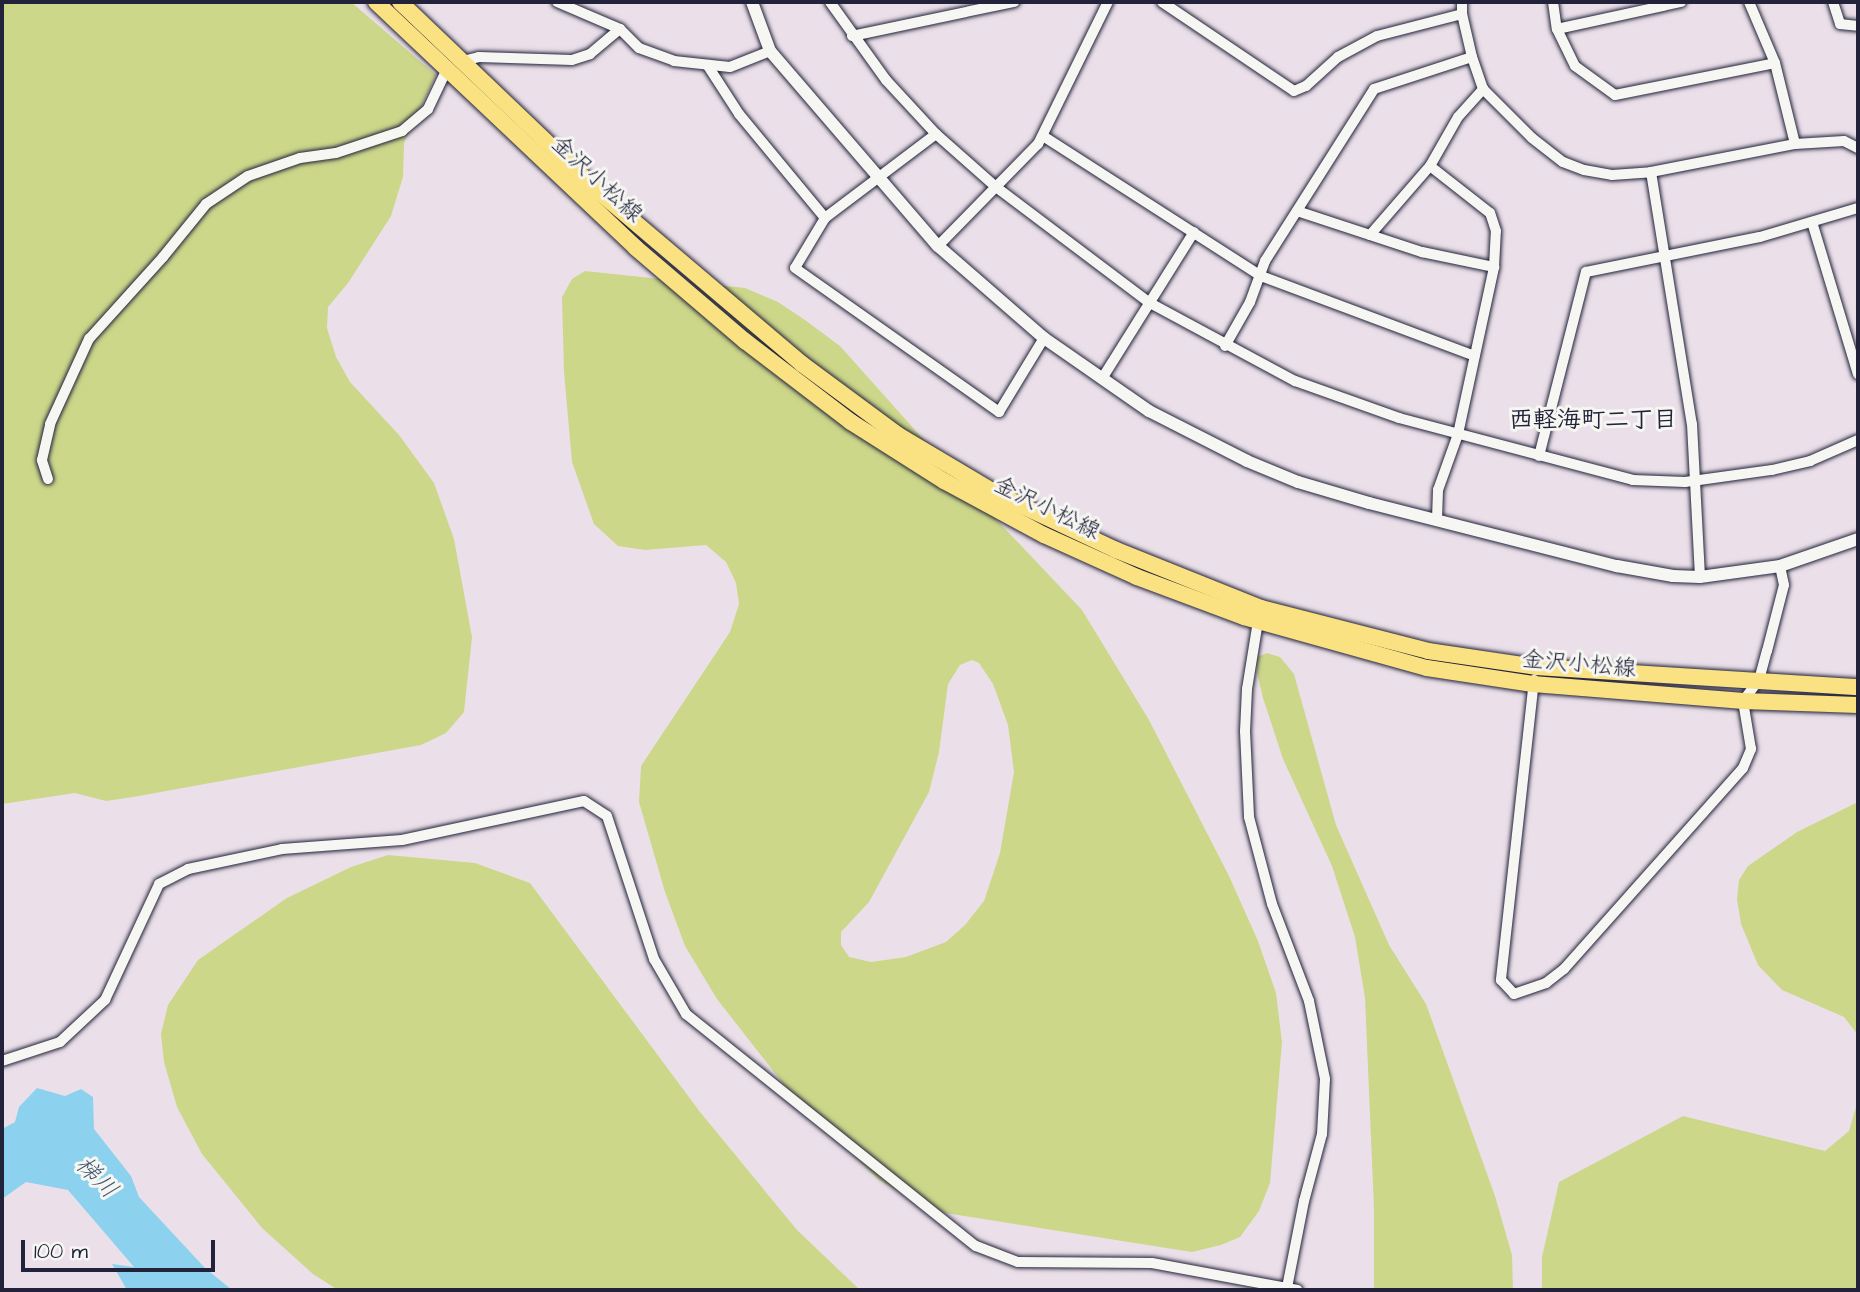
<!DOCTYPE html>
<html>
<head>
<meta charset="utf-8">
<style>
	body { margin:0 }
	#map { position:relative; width:1860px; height:1292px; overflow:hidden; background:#ebe0e9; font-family:"Architects Daughter","Klee One",sans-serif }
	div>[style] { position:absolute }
	.green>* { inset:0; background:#ccd78a }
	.water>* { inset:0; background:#8cd2ee }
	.roads { filter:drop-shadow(0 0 2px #22223b) drop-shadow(0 0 2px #22223b) }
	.minor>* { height:10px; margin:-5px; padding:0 5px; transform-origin:5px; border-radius:5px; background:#f6f6f2 }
	.tertiary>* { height:12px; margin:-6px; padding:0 6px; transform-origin:6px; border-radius:6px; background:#f6f6f2 }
	.primary>* { height:16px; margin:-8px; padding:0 8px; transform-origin:8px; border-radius:8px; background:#fae181 }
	span { translate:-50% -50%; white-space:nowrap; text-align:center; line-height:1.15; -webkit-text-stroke:6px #f6f6f2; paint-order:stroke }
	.street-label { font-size:23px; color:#22223b }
	.neighbourhood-label { font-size:24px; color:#22223b; font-weight:700 }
	.water-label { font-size:24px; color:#425771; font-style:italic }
	.frame { position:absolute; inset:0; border:4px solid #22223b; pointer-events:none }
	.scale { position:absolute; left:21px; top:1240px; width:194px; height:32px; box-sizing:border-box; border:4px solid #22223b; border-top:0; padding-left:9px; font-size:21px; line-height:24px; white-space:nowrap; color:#22223b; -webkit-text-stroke:5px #f6f6f2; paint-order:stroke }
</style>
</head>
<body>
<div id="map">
	<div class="green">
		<div style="clip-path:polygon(2px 2px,351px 2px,436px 75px,404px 143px,403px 177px,391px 216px,348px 283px,328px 307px,327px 328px,336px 357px,350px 382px,399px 435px,434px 483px,454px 539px,472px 637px,464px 712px,446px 733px,421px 745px,133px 797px,106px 801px,75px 793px,2px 804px)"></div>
		<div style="clip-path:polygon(evenodd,585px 271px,745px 288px,778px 302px,805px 320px,840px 346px,973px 495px,1082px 610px,1149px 720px,1229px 876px,1258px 941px,1276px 993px,1282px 1042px,1270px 1183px,1259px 1211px,1240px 1237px,1221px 1245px,1192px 1252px,933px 1211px,879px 1180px,851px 1153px,785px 1086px,717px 999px,685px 946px,665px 892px,639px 802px,641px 766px,730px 632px,739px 604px,736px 583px,726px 562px,706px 545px,645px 550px,618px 546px,594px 524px,572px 462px,564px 372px,562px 297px,572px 279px,585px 271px,972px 660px,979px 663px,993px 684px,1008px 725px,1014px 772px,1000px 853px,984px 901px,965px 925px,946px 942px,906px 957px,871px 962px,849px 957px,841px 945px,841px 932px,869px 902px,929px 792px,939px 752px,948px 684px,960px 665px,972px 660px)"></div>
		<div style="clip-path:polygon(1267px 653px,1280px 657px,1294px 674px,1336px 825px,1389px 945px,1426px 1004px,1495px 1196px,1512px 1255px,1513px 1290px,1374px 1290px,1374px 1209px,1365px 998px,1355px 937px,1332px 866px,1283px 759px,1263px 698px,1257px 673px,1257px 657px)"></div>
		<div style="clip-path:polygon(1858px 802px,1858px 1035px,1844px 1017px,1782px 990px,1758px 965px,1741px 924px,1737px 899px,1739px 880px,1748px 866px,1797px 832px)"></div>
		<div style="clip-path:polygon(388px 855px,475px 863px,530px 883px,700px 1112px,797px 1230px,860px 1290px,338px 1290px,313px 1274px,262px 1228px,202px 1154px,177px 1107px,164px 1062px,161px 1034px,168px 1005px,198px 960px,287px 898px,351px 867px)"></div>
		<div style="clip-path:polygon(1858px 1100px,1858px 1290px,1542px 1290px,1542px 1257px,1559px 1182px,1683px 1116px,1825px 1151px,1849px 1131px)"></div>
	</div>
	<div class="water">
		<div style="clip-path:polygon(37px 1088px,65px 1096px,81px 1089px,93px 1097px,94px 1129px,131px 1176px,139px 1197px,205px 1268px,232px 1290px,127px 1290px,112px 1264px,134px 1267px,68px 1190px,26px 1182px,2px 1199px,2px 1129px,15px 1122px,19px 1107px)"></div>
	</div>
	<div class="roads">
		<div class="minor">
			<div style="left:557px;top:2px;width:69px;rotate:23.2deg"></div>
			<div style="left:620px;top:29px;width:27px;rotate:45deg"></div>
			<div style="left:639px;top:48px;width:37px;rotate:20deg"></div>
			<div style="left:674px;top:61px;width:56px;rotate:6.1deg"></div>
			<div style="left:730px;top:67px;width:43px;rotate:-21.8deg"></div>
			<div style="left:830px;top:2px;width:96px;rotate:54.3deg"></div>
			<div style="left:886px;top:80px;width:74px;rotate:47.2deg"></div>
			<div style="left:936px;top:134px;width:80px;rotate:41.5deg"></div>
			<div style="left:996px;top:187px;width:193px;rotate:37deg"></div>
			<div style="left:1150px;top:303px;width:165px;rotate:28.3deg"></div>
			<div style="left:1295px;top:381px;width:110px;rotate:19.6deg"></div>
			<div style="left:1399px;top:418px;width:242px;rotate:14.8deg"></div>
			<div style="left:1633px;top:480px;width:52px;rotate:2.2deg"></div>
			<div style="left:1685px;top:482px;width:88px;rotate:-7.9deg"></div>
			<div style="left:1772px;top:470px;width:39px;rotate:-13deg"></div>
			<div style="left:1810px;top:461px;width:52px;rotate:-23.6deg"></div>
			<div style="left:1162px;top:2px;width:159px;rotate:34deg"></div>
			<div style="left:1294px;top:91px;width:13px;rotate:-23deg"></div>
			<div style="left:1306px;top:86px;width:43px;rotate:-42.2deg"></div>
			<div style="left:1338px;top:57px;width:44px;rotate:-28.3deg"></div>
			<div style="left:1377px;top:36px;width:88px;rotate:-14.5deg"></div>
			<div style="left:1462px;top:2px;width:12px;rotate:90deg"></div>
			<div style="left:1462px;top:14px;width:44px;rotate:76.9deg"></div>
			<div style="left:1472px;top:57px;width:34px;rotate:71deg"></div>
			<div style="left:1483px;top:89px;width:69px;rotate:45deg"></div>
			<div style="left:1532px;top:138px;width:39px;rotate:38deg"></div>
			<div style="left:1563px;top:162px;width:22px;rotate:21deg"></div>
			<div style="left:1584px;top:170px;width:28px;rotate:10deg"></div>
			<div style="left:1612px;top:175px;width:39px;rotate:-4deg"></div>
			<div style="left:1651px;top:172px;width:147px;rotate:-11deg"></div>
			<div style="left:1795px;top:144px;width:49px;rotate:-3.5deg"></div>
			<div style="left:1844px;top:141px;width:16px;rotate:27deg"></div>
			<div style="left:1553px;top:2px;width:27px;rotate:82deg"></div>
			<div style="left:1557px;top:29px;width:41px;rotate:64.1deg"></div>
			<div style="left:1575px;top:66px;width:49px;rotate:35.9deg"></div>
			<div style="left:1615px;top:95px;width:163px;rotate:-11.3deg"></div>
			<div style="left:1749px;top:2px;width:66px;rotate:66.9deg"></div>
			<div style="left:1775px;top:63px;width:83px;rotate:76.1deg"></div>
			<div style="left:1833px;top:2px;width:23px;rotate:72deg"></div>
			<div style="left:1840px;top:24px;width:18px;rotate:6deg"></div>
			<div style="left:1557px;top:29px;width:127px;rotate:-12.3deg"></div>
			<div style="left:852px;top:36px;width:166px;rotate:-11.9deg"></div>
			<div style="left:463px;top:61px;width:16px;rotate:-14deg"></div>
			<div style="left:479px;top:57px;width:93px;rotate:1.8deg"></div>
			<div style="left:572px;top:60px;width:19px;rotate:-18deg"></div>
			<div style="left:590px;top:54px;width:39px;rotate:-40deg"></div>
			<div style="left:708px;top:66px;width:57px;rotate:57.1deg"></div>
			<div style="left:739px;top:114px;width:135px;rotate:50.4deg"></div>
			<div style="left:936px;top:134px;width:139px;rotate:142.9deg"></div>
			<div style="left:825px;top:218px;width:58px;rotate:121deg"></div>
			<div style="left:795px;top:268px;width:250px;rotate:35.2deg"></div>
			<div style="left:999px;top:412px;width:87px;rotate:-58.7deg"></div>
			<div style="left:1043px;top:136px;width:259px;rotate:32.7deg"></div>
			<div style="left:1261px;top:276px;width:228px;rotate:20.5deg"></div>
			<div style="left:1651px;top:172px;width:255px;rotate:80.8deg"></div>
			<div style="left:1692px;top:424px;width:153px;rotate:87deg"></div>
			<div style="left:1297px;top:211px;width:132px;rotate:18.2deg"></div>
			<div style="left:1422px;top:252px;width:74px;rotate:11.8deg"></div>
			<div style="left:1812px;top:222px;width:159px;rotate:73.2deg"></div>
			<div style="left:1370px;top:235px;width:91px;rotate:-49deg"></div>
			<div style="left:938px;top:246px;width:143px;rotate:-45.6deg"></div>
			<div style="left:1038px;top:144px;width:158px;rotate:-63.8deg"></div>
			<div style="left:1225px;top:346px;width:51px;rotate:-60.4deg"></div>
			<div style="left:1250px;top:302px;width:44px;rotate:-69.9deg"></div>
			<div style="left:1265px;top:261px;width:204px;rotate:-57.6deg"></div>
			<div style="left:1374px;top:89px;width:103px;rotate:-18.1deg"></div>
			<div style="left:1103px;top:377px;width:171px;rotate:-57.9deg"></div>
			<div style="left:1539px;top:456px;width:190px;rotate:-75.7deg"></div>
			<div style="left:1586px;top:272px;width:177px;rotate:-11.4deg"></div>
			<div style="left:1760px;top:237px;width:102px;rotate:-16.5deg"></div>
			<div style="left:48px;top:479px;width:20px;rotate:-108deg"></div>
			<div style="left:42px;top:460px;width:37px;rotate:-77deg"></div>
			<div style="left:50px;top:424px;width:94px;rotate:-65.4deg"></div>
			<div style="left:89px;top:339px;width:110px;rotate:-47.9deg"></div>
			<div style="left:163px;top:257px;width:68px;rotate:-50.9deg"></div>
			<div style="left:206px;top:204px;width:50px;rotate:-33.7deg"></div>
			<div style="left:248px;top:176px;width:55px;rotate:-19.1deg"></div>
			<div style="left:300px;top:158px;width:36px;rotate:-8deg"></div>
			<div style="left:336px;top:153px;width:70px;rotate:-18.4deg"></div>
			<div style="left:402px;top:131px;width:34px;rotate:-40deg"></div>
			<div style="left:428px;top:109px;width:44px;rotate:-64.6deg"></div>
			<div style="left:1437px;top:519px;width:29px;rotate:-88deg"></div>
			<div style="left:1438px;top:490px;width:59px;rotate:-70.3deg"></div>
			<div style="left:1458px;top:434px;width:171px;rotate:-77.8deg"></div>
			<div style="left:1494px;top:267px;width:36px;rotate:-87deg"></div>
			<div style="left:1496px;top:231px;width:19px;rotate:-108deg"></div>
			<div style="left:1490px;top:213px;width:76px;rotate:-141.9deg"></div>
			<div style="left:1430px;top:166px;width:56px;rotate:-60.3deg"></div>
			<div style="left:1458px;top:117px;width:38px;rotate:-48deg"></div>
			<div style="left:1259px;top:615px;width:75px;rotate:99.2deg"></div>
			<div style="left:1247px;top:689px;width:42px;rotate:92.7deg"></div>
			<div style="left:1245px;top:731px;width:86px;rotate:87.3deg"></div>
			<div style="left:1249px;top:817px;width:90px;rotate:75.2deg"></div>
			<div style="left:1272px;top:904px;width:104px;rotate:69.1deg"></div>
			<div style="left:1309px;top:1001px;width:80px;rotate:78.4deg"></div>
			<div style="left:1325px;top:1079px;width:55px;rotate:93.1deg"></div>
			<div style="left:1322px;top:1134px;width:69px;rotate:105deg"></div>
			<div style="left:1304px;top:1201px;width:89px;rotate:101.1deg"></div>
			<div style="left:1534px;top:680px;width:302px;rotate:96.3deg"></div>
			<div style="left:1501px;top:980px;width:19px;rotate:47deg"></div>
			<div style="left:1514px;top:994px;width:34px;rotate:-19deg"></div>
			<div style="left:1546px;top:983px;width:23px;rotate:-38deg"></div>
			<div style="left:1564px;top:969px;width:269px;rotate:-48.3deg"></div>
			<div style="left:1743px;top:768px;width:21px;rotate:-67deg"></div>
			<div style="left:1751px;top:749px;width:49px;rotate:-99.5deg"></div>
			<div style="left:1743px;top:701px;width:26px;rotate:-53deg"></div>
			<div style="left:1759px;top:680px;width:30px;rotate:-75deg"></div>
			<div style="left:1767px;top:651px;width:68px;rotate:-75.6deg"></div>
			<div style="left:1784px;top:585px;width:19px;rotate:-102deg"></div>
			<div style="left:2px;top:1061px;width:61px;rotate:-18.1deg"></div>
			<div style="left:60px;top:1042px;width:62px;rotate:-43deg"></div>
			<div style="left:105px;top:1000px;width:128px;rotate:-65deg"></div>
			<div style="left:159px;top:884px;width:33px;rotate:-27deg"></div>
			<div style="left:188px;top:869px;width:96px;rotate:-12deg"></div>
			<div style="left:282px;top:849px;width:120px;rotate:-4.3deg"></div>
			<div style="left:402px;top:840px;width:186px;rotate:-12.1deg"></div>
			<div style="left:584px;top:801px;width:27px;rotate:33deg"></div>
			<div style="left:607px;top:816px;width:151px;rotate:71.8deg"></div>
			<div style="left:654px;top:959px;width:64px;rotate:59.8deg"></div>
			<div style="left:686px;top:1014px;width:371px;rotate:38.7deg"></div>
			<div style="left:976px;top:1246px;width:45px;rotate:20.9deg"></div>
			<div style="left:1018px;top:1262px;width:134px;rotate:0.4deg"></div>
			<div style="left:1152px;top:1263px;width:148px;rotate:10.5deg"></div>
		</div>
		<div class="tertiary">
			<div style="left:752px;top:2px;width:52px;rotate:69.8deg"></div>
			<div style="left:770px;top:51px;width:257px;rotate:49.3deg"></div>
			<div style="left:938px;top:246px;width:140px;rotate:41deg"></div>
			<div style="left:1044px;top:338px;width:128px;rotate:34.8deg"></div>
			<div style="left:1149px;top:411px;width:110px;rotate:27deg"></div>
			<div style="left:1247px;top:461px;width:55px;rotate:22.4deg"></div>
			<div style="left:1298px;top:482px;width:74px;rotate:16.5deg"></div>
			<div style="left:1369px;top:503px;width:256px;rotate:14.3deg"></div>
			<div style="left:1617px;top:566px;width:57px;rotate:10.1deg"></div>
			<div style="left:1673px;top:576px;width:27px;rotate:2deg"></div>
			<div style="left:1700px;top:577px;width:81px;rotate:-7.8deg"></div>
			<div style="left:1780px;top:566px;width:83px;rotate:-19.1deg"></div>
		</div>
		<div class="primary">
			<div style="left:376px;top:2px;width:358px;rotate:43.4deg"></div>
			<div style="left:636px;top:248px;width:143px;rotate:40.5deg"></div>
			<div style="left:745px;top:341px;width:133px;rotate:37.4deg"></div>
			<div style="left:851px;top:422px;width:110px;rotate:32.4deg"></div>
			<div style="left:944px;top:481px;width:114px;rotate:28.4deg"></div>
			<div style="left:1044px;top:535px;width:102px;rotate:24.3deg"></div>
			<div style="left:1137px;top:577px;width:114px;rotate:20.5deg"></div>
			<div style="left:1244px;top:617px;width:190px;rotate:15.6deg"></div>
			<div style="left:1427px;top:668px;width:107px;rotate:8.6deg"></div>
			<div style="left:1533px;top:684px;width:211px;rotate:4.6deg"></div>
			<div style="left:1743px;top:701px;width:115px;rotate:2deg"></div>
			<div style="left:400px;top:2px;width:274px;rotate:43.7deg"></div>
			<div style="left:598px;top:191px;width:267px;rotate:40.3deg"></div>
			<div style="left:802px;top:364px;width:119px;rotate:36.5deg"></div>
			<div style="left:898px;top:435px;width:117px;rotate:30.7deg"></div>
			<div style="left:999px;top:495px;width:129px;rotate:25.2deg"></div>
			<div style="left:1116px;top:550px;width:156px;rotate:21.8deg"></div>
			<div style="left:1261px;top:608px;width:172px;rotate:14.4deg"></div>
			<div style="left:1428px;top:651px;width:109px;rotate:8.4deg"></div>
			<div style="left:1536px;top:667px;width:323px;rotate:3.6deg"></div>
		</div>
	</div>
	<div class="street-label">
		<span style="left:597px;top:179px;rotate:43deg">金沢小松線</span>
		<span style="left:1047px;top:508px;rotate:26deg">金沢小松線</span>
		<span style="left:1579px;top:664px;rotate:5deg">金沢小松線</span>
	</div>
	<div class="neighbourhood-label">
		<span style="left:1593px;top:421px">西軽海町二丁目</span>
	</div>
	<div class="water-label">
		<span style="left:96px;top:1178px;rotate:45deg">梯川</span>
	</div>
	<div class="frame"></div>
	<div class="scale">100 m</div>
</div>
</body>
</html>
